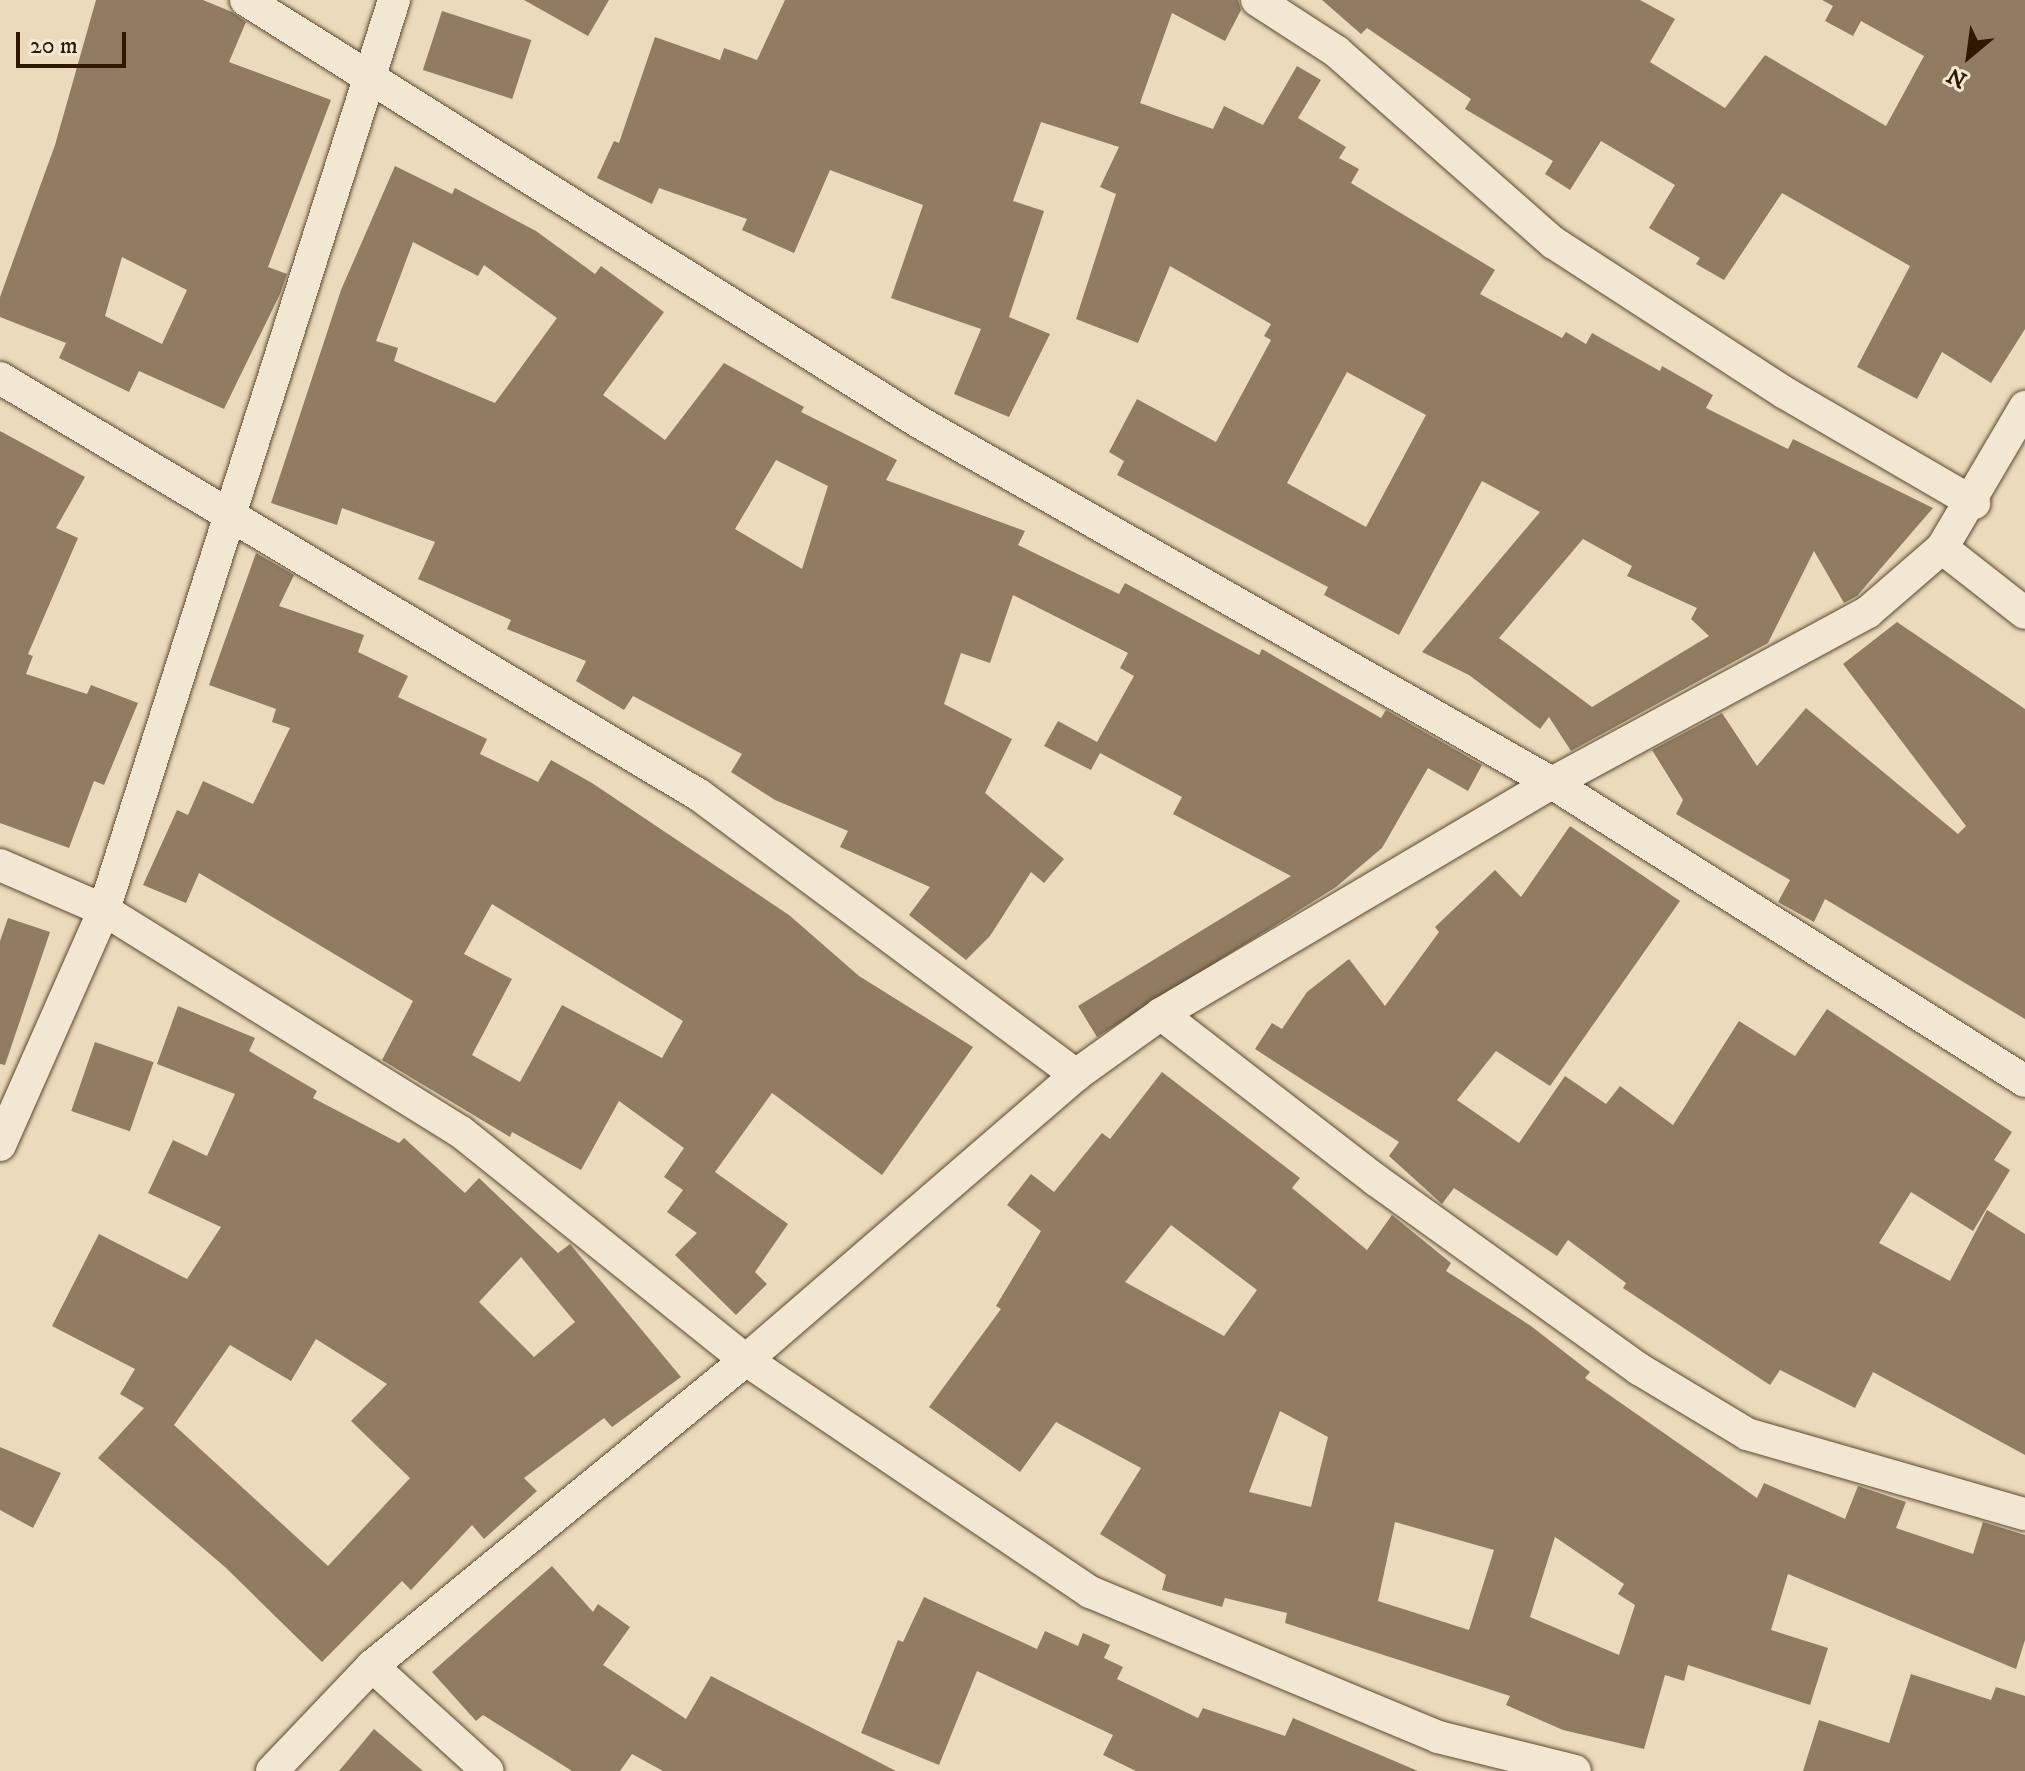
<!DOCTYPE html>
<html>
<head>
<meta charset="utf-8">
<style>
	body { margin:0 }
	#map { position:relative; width:2025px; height:1771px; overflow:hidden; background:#ebdabb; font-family:"IM FELL DW Pica",serif }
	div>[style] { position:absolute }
	.building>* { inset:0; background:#917c61; transform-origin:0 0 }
	.roads { filter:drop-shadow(0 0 2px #5e482f) drop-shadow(0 0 2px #5e482f) }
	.minor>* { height:32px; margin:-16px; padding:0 16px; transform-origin:16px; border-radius:16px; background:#f2e7d3 }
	span { translate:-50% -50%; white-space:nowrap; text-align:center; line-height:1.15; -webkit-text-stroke:8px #f2e7d3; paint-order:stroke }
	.north { position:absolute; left:1929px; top:16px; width:80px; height:80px; -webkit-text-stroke:6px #f2e7d3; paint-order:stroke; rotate:209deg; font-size:22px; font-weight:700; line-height:32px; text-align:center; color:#2f1700 }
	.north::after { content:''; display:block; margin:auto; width:28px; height:36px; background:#2f1700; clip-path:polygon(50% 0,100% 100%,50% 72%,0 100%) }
	.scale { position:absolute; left:16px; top:32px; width:110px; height:36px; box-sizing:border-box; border:4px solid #2f1700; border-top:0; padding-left:10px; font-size:24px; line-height:28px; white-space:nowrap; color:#2f1700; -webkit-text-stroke:6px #f2e7d3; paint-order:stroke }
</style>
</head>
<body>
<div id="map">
	<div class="building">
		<div style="clip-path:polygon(evenodd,96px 0,203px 0,232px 12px,246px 22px,229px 62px,331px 100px,268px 267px,287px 274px,280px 294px,224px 409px,139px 371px,129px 392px,59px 358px,66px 343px,0 317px,0 297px,55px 145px,96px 0,122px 257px,187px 290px,162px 344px,105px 316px,122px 257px)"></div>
		<div style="clip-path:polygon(524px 0,609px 0,588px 36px)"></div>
		<div style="clip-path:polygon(evenodd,785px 0,1238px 0,1241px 10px,1225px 41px,1172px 13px,1140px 103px,1213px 129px,1224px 106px,1263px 125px,1297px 66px,1321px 80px,1298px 118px,1346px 147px,1339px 158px,1359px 169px,1351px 183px,1495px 270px,1480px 294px,1562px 338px,1566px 332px,1586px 344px,1592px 333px,1660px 371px,1662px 366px,1713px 395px,1706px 408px,1788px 449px,1793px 439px,1933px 508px,1857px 596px,1844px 603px,1814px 551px,1768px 643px,1571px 751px,1549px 717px,1540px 729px,1469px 675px,1422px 652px,1540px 512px,1482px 481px,1399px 635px,1324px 595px,1328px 587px,1117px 475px,1124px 461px,1109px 452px,1137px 399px,1216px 442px,1271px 340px,1264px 336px,1271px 324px,1170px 266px,1138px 343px,1076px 319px,1116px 194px,1100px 187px,1119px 147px,1041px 122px,1013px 201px,1044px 211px,1009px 317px,1050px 334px,1009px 417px,954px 394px,981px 329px,891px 298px,923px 205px,830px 170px,794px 253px,742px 230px,747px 219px,659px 188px,652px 204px,597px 178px,614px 141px,619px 143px,655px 37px,720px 60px,724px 48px,757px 60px,785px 0,1347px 372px,1426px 415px,1366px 527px,1287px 483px,1347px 372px,785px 0,1583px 539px,1632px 566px,1627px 576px,1697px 608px,1691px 619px,1709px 636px,1592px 707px,1499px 638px,1583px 539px)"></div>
		<div style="clip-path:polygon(1322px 0,1640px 0,1675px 19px,1650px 62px,1725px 108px,1765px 55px,1886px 126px,1924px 56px,1861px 21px,1853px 36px,1825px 21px,1833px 6px,1822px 0,2025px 0,2025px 329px,1991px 383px,1942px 352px,1917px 399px,1857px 367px,1910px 266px,1782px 193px,1724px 280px,1696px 264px,1700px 258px,1649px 228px,1675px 185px,1601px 141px,1570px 190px,1545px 174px,1553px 161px,1465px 109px,1471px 99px,1367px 28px,1361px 34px)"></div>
		<div style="left:442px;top:11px;width:94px;height:62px;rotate:18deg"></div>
		<div style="clip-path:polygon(evenodd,395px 166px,452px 194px,455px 188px,536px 231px,595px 274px,601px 266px,664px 312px,603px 395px,665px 440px,724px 363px,804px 407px,801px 412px,897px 460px,886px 480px,1025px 531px,1018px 545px,1119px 594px,1125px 583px,1259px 655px,1262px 649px,1381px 718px,1386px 710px,1482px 765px,1468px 791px,1428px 768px,1382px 848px,1336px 887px,1097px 1037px,1078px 1006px,1291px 876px,1173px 814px,1182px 797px,1100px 753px,1091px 770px,1044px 746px,1058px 721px,1097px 742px,1134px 676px,1120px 668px,1128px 653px,1013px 595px,990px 663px,961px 653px,944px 704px,1012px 739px,985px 793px,1064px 859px,1044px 883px,1031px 872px,990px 936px,966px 960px,909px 915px,930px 887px,840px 847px,848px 831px,775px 800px,731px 772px,742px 754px,633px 696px,624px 710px,576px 681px,586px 661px,507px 629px,511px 620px,418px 579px,435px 542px,342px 508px,337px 525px,271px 503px,341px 290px,395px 166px,413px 242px,478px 276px,484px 265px,557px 318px,495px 403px,394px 361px,398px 348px,376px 341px,413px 242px,395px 166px,776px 460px,828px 486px,802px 569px,735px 529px,776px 460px)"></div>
		<div style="clip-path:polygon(0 431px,85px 477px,56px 528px,78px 538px,28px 654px,33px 656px,26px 674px,87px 694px,91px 685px,138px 703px,104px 785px,94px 781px,69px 848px,0 823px)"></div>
		<div style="clip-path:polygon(evenodd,256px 553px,294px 575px,279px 606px,364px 635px,358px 652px,408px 676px,398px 697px,487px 739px,480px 754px,538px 782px,551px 760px,592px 783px,789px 915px,859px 976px,973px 1047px,882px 1175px,772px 1093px,715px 1172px,788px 1224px,755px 1272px,767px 1284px,736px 1315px,675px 1255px,697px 1233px,667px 1212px,683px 1190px,664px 1177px,684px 1148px,619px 1101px,581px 1170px,512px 1132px,510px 1137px,382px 1060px,413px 1001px,199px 873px,186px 903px,143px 885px,177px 810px,188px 815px,203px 781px,253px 804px,290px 728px,272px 722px,276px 709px,209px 685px,256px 553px,492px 904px,683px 1021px,662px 1058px,562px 1005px,520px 1082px,472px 1055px,512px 979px,464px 954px,492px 904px)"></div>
		<div style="clip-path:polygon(1897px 622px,2025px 709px,2025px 1019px,1825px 899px,1814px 922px,1778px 902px,1790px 880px,1676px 814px,1683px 800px,1652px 750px,1722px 713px,1757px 766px,1806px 708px,1958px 834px,1966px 826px,1843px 664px)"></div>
		<div style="clip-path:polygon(1570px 826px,1680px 901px,1550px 1086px,1496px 1051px,1457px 1100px,1519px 1143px,1565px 1076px,1606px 1104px,1620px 1086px,1673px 1125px,1739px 1021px,1795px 1056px,1827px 1009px,2012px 1132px,1994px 1160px,2010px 1170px,1973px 1231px,1911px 1192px,1879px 1243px,1950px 1281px,1987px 1210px,2025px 1234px,2025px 1455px,1873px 1372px,1855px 1408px,1780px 1370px,1770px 1385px,1623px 1288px,1626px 1283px,1568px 1240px,1557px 1256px,1454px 1188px,1442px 1204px,1389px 1156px,1399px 1142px,1255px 1049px,1272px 1023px,1282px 1029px,1307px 992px,1349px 959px,1385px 1006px,1439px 932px,1435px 927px,1495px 870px,1521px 897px)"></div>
		<div style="clip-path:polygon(8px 918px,50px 932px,5px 1065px,0 1064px,0 941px)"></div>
		<div style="clip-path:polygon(evenodd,178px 1006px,255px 1038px,249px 1051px,317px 1091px,313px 1098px,399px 1143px,404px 1138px,465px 1193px,479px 1178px,558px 1253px,570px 1244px,681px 1377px,612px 1427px,604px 1418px,524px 1478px,537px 1491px,484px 1539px,472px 1525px,411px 1590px,402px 1581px,322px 1662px,225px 1567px,98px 1458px,144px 1408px,120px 1394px,135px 1369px,52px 1326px,99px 1234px,187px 1279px,221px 1227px,148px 1193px,173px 1140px,207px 1156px,235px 1094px,157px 1064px,178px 1006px,521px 1257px,575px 1322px,534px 1357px,479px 1302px,521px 1257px,178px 1006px,316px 1339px,387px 1384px,351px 1421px,410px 1478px,328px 1566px,174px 1425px,230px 1345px,291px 1381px,316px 1339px)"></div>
		<div style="left:95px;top:1042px;width:62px;height:73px;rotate:19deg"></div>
		<div style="clip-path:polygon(evenodd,1162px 1072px,1300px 1178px,1292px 1188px,1367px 1250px,1392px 1215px,1451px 1263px,1446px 1271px,1531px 1326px,1590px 1372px,1585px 1378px,1757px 1498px,1764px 1483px,1845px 1519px,1858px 1486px,1906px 1502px,1896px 1528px,1973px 1554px,1983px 1522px,2025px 1535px,2025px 1640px,2016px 1669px,1788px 1574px,1771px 1630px,1828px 1648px,1810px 1705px,1688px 1665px,1684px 1681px,1665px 1675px,1644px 1749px,1563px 1730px,1506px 1705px,1510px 1696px,1285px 1623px,1287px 1613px,1225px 1598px,1222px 1607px,1162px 1590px,1166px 1575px,1100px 1534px,1141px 1468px,1056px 1422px,1020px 1472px,929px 1407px,1001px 1309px,996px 1306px,1041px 1231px,1007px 1205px,1031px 1174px,1054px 1192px,1102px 1133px,1110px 1139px,1162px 1072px,1171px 1225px,1257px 1290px,1224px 1336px,1125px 1282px,1171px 1225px,1162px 1072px,1280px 1411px,1328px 1437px,1311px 1507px,1249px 1492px,1280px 1411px,1162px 1072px,1395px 1522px,1494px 1550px,1469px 1630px,1378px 1601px,1395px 1522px,1162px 1072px,1555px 1537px,1624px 1584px,1618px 1594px,1635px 1605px,1619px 1655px,1530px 1617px,1555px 1537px)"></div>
		<div style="clip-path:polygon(0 1447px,61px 1473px,33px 1528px,0 1510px)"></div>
		<div style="clip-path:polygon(552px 1566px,593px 1612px,598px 1604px,630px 1627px,603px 1665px,686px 1719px,711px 1676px,896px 1771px,663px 1771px,632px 1754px,620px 1771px,572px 1771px,483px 1715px,476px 1721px,432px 1672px)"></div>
		<div style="clip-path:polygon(924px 1597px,1037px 1649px,1045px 1631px,1078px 1646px,1083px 1633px,1110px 1645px,1104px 1658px,1123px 1667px,1117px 1679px,1198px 1718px,1203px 1708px,1285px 1736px,1293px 1718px,1418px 1771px,1136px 1771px,1103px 1755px,1113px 1735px,977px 1671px,939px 1765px,861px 1733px,898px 1640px,903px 1642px)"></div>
		<div style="clip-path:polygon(1911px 1674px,1991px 1700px,1996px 1687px,2025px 1696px,2025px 1771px,1803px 1771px,1819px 1720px,1889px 1743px)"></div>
		<div style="clip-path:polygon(374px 1729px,423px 1771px,339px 1771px)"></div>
	</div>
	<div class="roads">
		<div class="minor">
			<div style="left:246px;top:0;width:794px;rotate:32.09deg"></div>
			<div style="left:919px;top:422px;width:729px;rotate:29.7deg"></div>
			<div style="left:1552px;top:783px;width:559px;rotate:32.21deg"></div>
			<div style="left:1257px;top:0;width:95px;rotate:33deg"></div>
			<div style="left:1337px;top:52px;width:289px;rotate:41.4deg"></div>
			<div style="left:1554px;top:243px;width:275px;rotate:33deg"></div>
			<div style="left:1785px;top:393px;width:219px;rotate:30.2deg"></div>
			<div style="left:0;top:378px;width:814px;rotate:30.82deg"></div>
			<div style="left:699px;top:795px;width:470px;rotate:36.6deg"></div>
			<div style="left:1942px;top:548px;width:105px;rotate:38.1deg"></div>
			<div style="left:0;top:865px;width:113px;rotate:23.4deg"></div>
			<div style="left:104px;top:910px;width:420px;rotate:31.9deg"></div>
			<div style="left:461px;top:1132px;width:365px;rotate:38.7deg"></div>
			<div style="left:746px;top:1360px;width:415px;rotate:34deg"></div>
			<div style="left:1090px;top:1592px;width:377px;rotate:22.6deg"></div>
			<div style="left:1438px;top:1737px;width:141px;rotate:13.9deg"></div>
			<div style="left:1161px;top:1014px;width:272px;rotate:37.7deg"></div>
			<div style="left:1376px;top:1180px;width:324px;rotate:35.7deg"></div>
			<div style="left:1639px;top:1369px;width:126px;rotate:31deg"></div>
			<div style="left:1747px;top:1434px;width:289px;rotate:16.1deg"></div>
			<div style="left:0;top:1145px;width:257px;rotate:-66.1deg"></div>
			<div style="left:104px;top:910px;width:955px;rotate:-72.32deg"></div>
			<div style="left:372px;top:1666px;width:156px;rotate:42.2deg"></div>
			<div style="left:272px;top:1771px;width:145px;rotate:-46.4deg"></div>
			<div style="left:372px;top:1666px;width:483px;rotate:-39.3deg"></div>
			<div style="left:746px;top:1360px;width:436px;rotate:-40.8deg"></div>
			<div style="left:1076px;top:1075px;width:105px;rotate:-35.7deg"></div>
			<div style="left:1161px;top:1014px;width:454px;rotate:-30.6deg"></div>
			<div style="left:1552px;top:783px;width:359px;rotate:-28.4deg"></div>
			<div style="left:1868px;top:612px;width:98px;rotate:-40.9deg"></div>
			<div style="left:1942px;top:548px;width:164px;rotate:-59.5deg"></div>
		</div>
	</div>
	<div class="north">N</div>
	<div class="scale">20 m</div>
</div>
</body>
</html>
